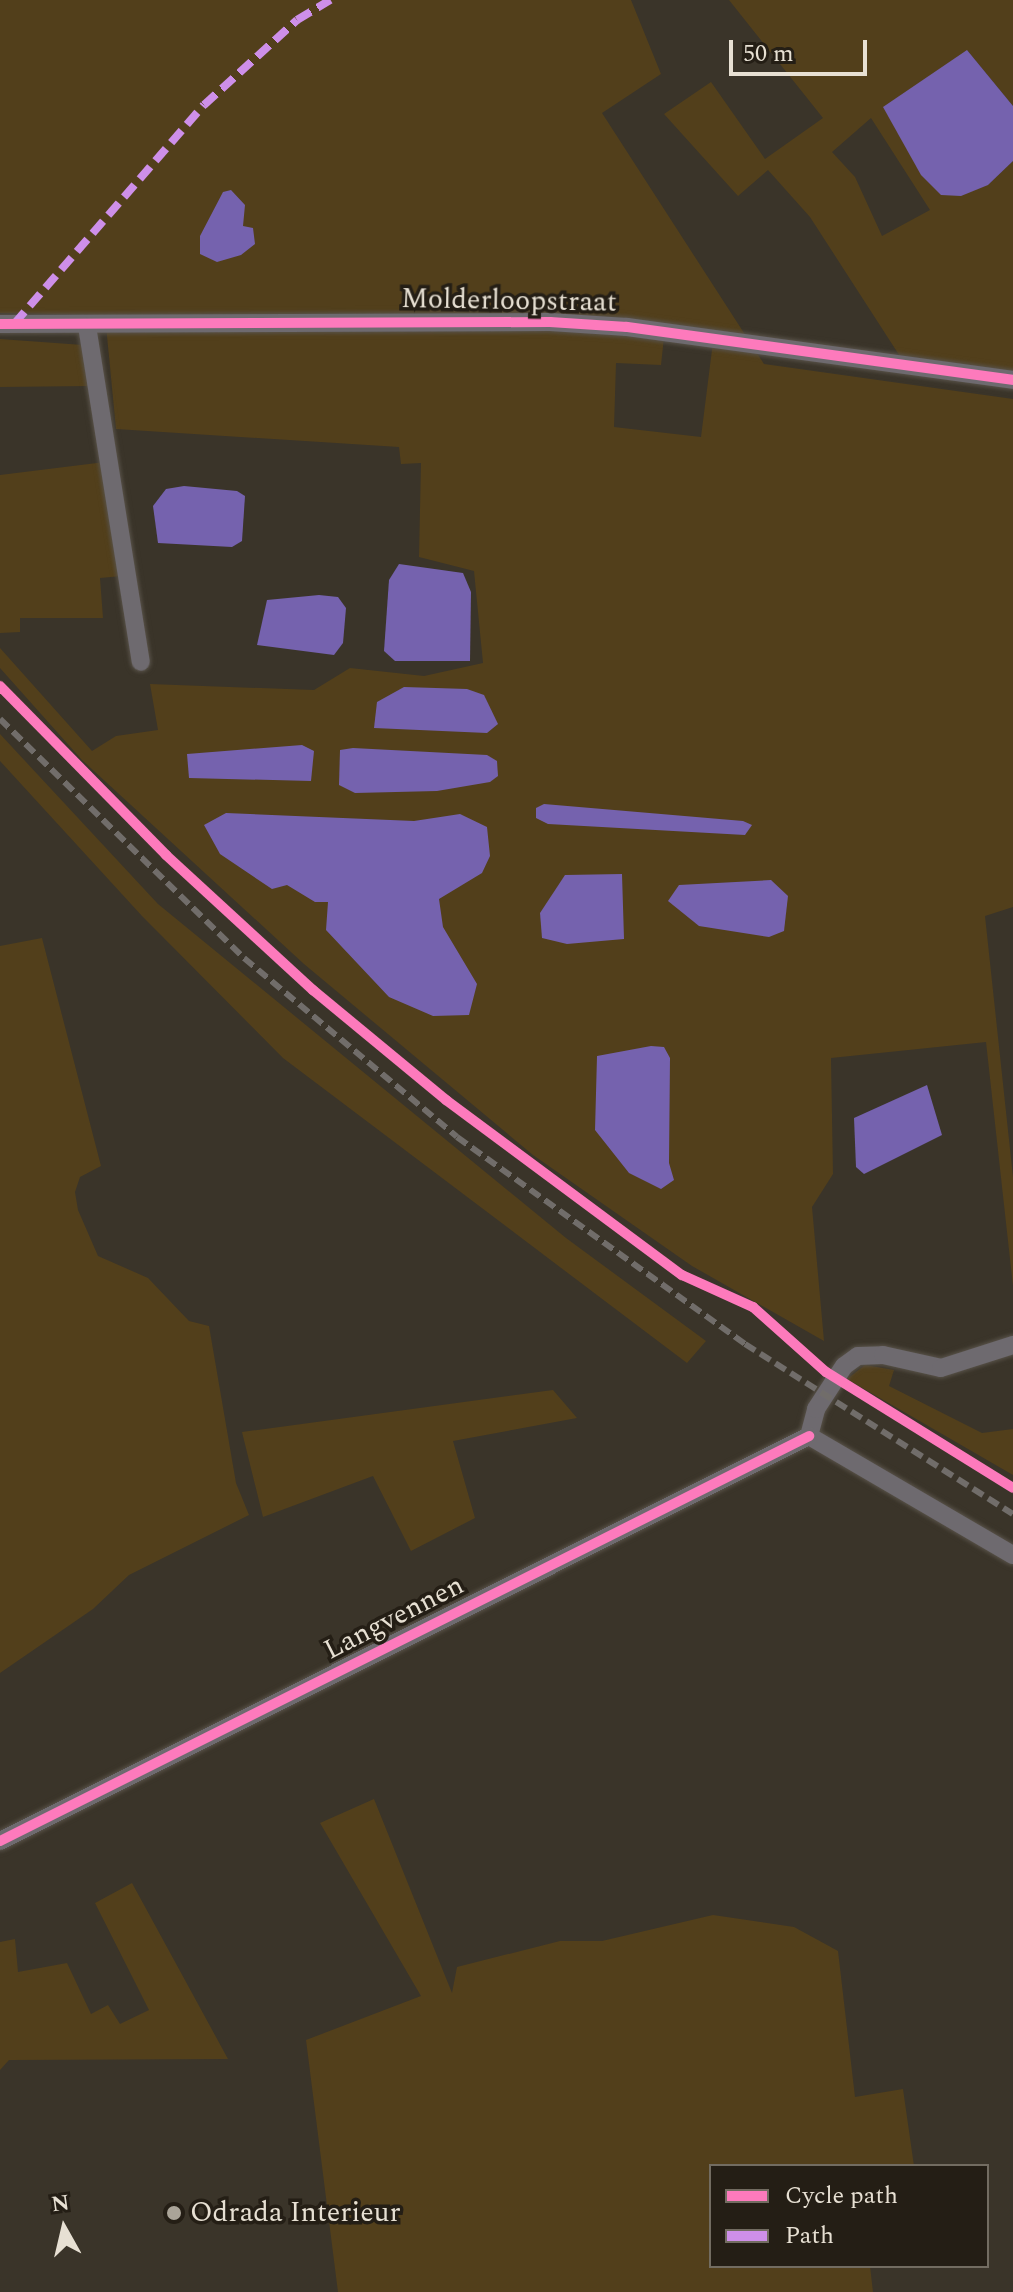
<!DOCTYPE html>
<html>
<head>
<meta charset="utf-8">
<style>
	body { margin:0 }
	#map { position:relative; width:1013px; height:2292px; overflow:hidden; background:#3a3429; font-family:Spectral,serif }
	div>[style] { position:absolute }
	.green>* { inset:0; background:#523f1b }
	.water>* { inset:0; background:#7562ae }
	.roads { filter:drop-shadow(0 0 2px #585249) drop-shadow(0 0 2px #585249) }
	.minor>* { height:18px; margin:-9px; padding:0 9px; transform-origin:9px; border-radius:9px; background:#6e6a6f }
	.rail>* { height:6px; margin-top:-3px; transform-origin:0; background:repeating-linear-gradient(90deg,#716d6a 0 12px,transparent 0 18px) }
	.quiet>* { height:8px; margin-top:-4px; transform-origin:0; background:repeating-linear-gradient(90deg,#ce8fe9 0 16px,transparent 0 24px) }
	.cycleway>* { height:10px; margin:-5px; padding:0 5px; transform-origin:5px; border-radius:5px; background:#fd7abc }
	.dots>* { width:22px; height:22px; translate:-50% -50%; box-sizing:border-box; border:4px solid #241e15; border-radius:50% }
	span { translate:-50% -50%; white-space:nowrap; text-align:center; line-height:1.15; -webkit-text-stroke:7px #241e15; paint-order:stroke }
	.street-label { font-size:28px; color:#e7e0d3 }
	.poi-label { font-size:28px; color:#e7e0d3 }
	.left { translate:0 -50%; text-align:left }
	.legend { position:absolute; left:709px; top:2164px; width:280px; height:104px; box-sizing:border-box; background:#241e15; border:2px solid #726c61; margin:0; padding:10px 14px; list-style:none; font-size:24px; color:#e7e0d3 }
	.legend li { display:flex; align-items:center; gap:16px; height:40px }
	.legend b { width:40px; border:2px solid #726c61 }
	.north { position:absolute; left:24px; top:2188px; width:80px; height:80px; -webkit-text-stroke:6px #241e15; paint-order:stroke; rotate:352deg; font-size:22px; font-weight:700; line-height:32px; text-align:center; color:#e7e0d3 }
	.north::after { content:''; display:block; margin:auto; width:28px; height:36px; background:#e7e0d3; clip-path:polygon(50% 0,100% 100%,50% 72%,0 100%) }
	.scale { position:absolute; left:729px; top:40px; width:138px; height:36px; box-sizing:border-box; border:4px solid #e7e0d3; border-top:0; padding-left:10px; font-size:24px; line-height:28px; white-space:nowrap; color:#e7e0d3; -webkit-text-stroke:6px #241e15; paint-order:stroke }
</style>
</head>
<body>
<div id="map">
	<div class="green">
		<div style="clip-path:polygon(evenodd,0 0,631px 0,661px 74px,602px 113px,764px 364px,1013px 399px,1013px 907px,985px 916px,1013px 1177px,1013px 1286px,986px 1042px,831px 1058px,833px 1174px,812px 1207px,824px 1341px,692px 1266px,533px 1155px,304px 964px,82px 760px,0 668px,0 648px,92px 751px,116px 736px,158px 730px,150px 684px,314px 690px,350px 668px,424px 676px,483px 663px,474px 571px,419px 557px,421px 463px,401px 464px,399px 447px,116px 429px,105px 315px,0 313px,0 0,665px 328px,714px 334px,701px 437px,614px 427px,616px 363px,661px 365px,665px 328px)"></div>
		<div style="clip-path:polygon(evenodd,729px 0,1013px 0,1013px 106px,967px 50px,988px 185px,1013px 161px,1013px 375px,903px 361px,810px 217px,768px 170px,738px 196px,664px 114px,711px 82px,765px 159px,823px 118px,729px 0,871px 118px,930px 210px,882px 236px,855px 177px,832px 152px,871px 118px)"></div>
		<div style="clip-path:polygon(0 339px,83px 345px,91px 386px,0 387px)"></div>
		<div style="clip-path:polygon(105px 462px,122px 576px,100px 578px,103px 618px,20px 618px,20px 632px,0 633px,0 475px)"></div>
		<div style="clip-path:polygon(0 734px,158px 904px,566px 1238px,706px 1341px,687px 1363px,283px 1058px,142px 916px,0 761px)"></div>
		<div style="clip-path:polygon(42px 938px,101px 1166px,80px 1177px,75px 1192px,78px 1210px,98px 1256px,148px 1278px,189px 1321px,209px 1326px,236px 1483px,249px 1515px,129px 1575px,93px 1609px,0 1673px,0 946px)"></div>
		<div style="clip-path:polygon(865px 1365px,894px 1370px,889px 1386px,982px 1433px,1013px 1429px,1013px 1475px,847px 1379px)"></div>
		<div style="clip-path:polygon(553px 1390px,577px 1418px,453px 1441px,475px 1518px,411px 1551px,373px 1476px,263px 1517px,242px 1432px)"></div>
		<div style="clip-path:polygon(374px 1799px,452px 1993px,457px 1967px,560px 1941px,602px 1941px,713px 1915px,794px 1927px,838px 1951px,855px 2097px,903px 2089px,914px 2166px,711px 2166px,711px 2266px,870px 2266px,873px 2292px,338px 2292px,306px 2040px,421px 1996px,320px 1823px)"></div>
		<div style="clip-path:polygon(132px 1883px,228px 2059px,9px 2060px,0 2070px,0 1942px,15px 1939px,18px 1972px,67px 1963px,91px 2014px,108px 2005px,120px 2024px,149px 2010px,95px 1903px)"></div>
	</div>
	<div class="water">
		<div style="clip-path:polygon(967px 50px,1013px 106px,1013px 161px,988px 185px,961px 196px,941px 195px,921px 175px,883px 107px)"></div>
		<div style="clip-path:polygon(231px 190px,245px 205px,243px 226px,253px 228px,255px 244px,241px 255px,217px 262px,200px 254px,200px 236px,223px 192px)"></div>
		<div style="clip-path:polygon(184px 486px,237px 491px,245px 496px,242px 541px,232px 547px,158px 543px,153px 506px,166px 489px)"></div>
		<div style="clip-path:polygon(399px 564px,463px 573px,471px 592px,470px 661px,395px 661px,384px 651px,389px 580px)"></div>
		<div style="clip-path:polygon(319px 595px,338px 597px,346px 608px,343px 643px,334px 655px,257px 645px,267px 600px)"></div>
		<div style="clip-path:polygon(404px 687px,467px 689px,484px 695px,498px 724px,487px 733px,374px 728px,377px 702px)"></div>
		<div style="clip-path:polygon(302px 745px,314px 751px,311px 781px,189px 778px,187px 754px)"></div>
		<div style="clip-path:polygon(353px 748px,487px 755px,497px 761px,498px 776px,490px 782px,437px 791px,355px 793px,339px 785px,340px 750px)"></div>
		<div style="clip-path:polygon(544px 804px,743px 821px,752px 825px,745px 835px,548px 824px,536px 818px,536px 808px)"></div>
		<div style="clip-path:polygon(226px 813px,414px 821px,460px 814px,487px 827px,490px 856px,482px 873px,439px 899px,443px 927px,477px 984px,469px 1015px,433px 1016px,389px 997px,326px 930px,328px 902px,315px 902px,287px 885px,272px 889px,220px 854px,204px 825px)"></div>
		<div style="clip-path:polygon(622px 874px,624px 939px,567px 944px,542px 938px,540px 913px,565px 875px)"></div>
		<div style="clip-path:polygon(771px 880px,788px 896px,784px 931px,769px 937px,699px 926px,668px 901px,679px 885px)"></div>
		<div style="clip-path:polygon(651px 1046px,664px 1047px,670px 1058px,669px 1163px,674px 1180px,661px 1189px,629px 1173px,595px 1130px,597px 1056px)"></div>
		<div style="clip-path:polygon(927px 1085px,942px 1135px,864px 1174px,856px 1167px,854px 1118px)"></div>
	</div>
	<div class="roads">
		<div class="minor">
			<div style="left:0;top:324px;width:550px;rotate:-0.21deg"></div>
			<div style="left:550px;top:322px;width:77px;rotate:3.7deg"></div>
			<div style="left:627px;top:327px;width:390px;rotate:7.8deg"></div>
			<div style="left:87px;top:326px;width:340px;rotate:80.9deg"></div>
			<div style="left:809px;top:1436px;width:28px;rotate:-75deg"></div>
			<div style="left:816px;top:1409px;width:51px;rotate:-56.9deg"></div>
			<div style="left:844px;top:1366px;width:17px;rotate:-36deg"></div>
			<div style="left:858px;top:1356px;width:25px;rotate:-2deg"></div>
			<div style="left:883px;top:1355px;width:59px;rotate:12.6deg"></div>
			<div style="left:941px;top:1368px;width:76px;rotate:-17.7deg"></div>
			<div style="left:809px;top:1436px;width:236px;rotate:30.3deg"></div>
			<div style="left:0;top:1841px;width:905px;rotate:-26.59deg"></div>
		</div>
	</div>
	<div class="rail">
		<div style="left:0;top:719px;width:342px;rotate:44.4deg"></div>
		<div style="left:244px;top:958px;width:278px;rotate:40deg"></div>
		<div style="left:457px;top:1137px;width:355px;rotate:35.7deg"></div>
		<div style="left:745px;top:1344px;width:317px;rotate:32.4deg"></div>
	</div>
	<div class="quiet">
		<div style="left:14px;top:324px;width:290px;rotate:-49.1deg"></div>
		<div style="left:204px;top:105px;width:126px;rotate:-42.4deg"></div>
		<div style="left:297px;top:20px;width:39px;rotate:-31deg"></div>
	</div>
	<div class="cycleway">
		<div style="left:0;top:324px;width:550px;rotate:-0.21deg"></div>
		<div style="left:550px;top:322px;width:77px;rotate:3.7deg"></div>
		<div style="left:627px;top:327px;width:390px;rotate:7.8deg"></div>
		<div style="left:0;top:686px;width:237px;rotate:45.5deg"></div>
		<div style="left:166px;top:855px;width:200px;rotate:42.6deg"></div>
		<div style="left:313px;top:990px;width:173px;rotate:39.6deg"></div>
		<div style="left:446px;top:1100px;width:294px;rotate:36.6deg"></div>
		<div style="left:682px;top:1275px;width:78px;rotate:24.3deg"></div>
		<div style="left:753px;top:1307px;width:98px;rotate:41.7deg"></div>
		<div style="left:826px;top:1372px;width:220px;rotate:31.8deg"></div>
		<div style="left:0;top:1841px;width:905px;rotate:-26.59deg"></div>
	</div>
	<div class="dots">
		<div style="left:174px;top:2213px;background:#aaa498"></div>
	</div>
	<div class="street-label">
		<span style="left:509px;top:301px;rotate:1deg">Molderloopstraat</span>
		<span style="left:394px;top:1618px;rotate:-27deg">Langvennen</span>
	</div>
	<div class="poi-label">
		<span class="left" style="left:190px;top:2213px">Odrada Interieur</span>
	</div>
	<ul class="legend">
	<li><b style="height:10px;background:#fd7abc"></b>Cycle path</li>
	<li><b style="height:10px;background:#ce8fe9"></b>Path</li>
	</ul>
	<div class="north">N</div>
	<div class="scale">50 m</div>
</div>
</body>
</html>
